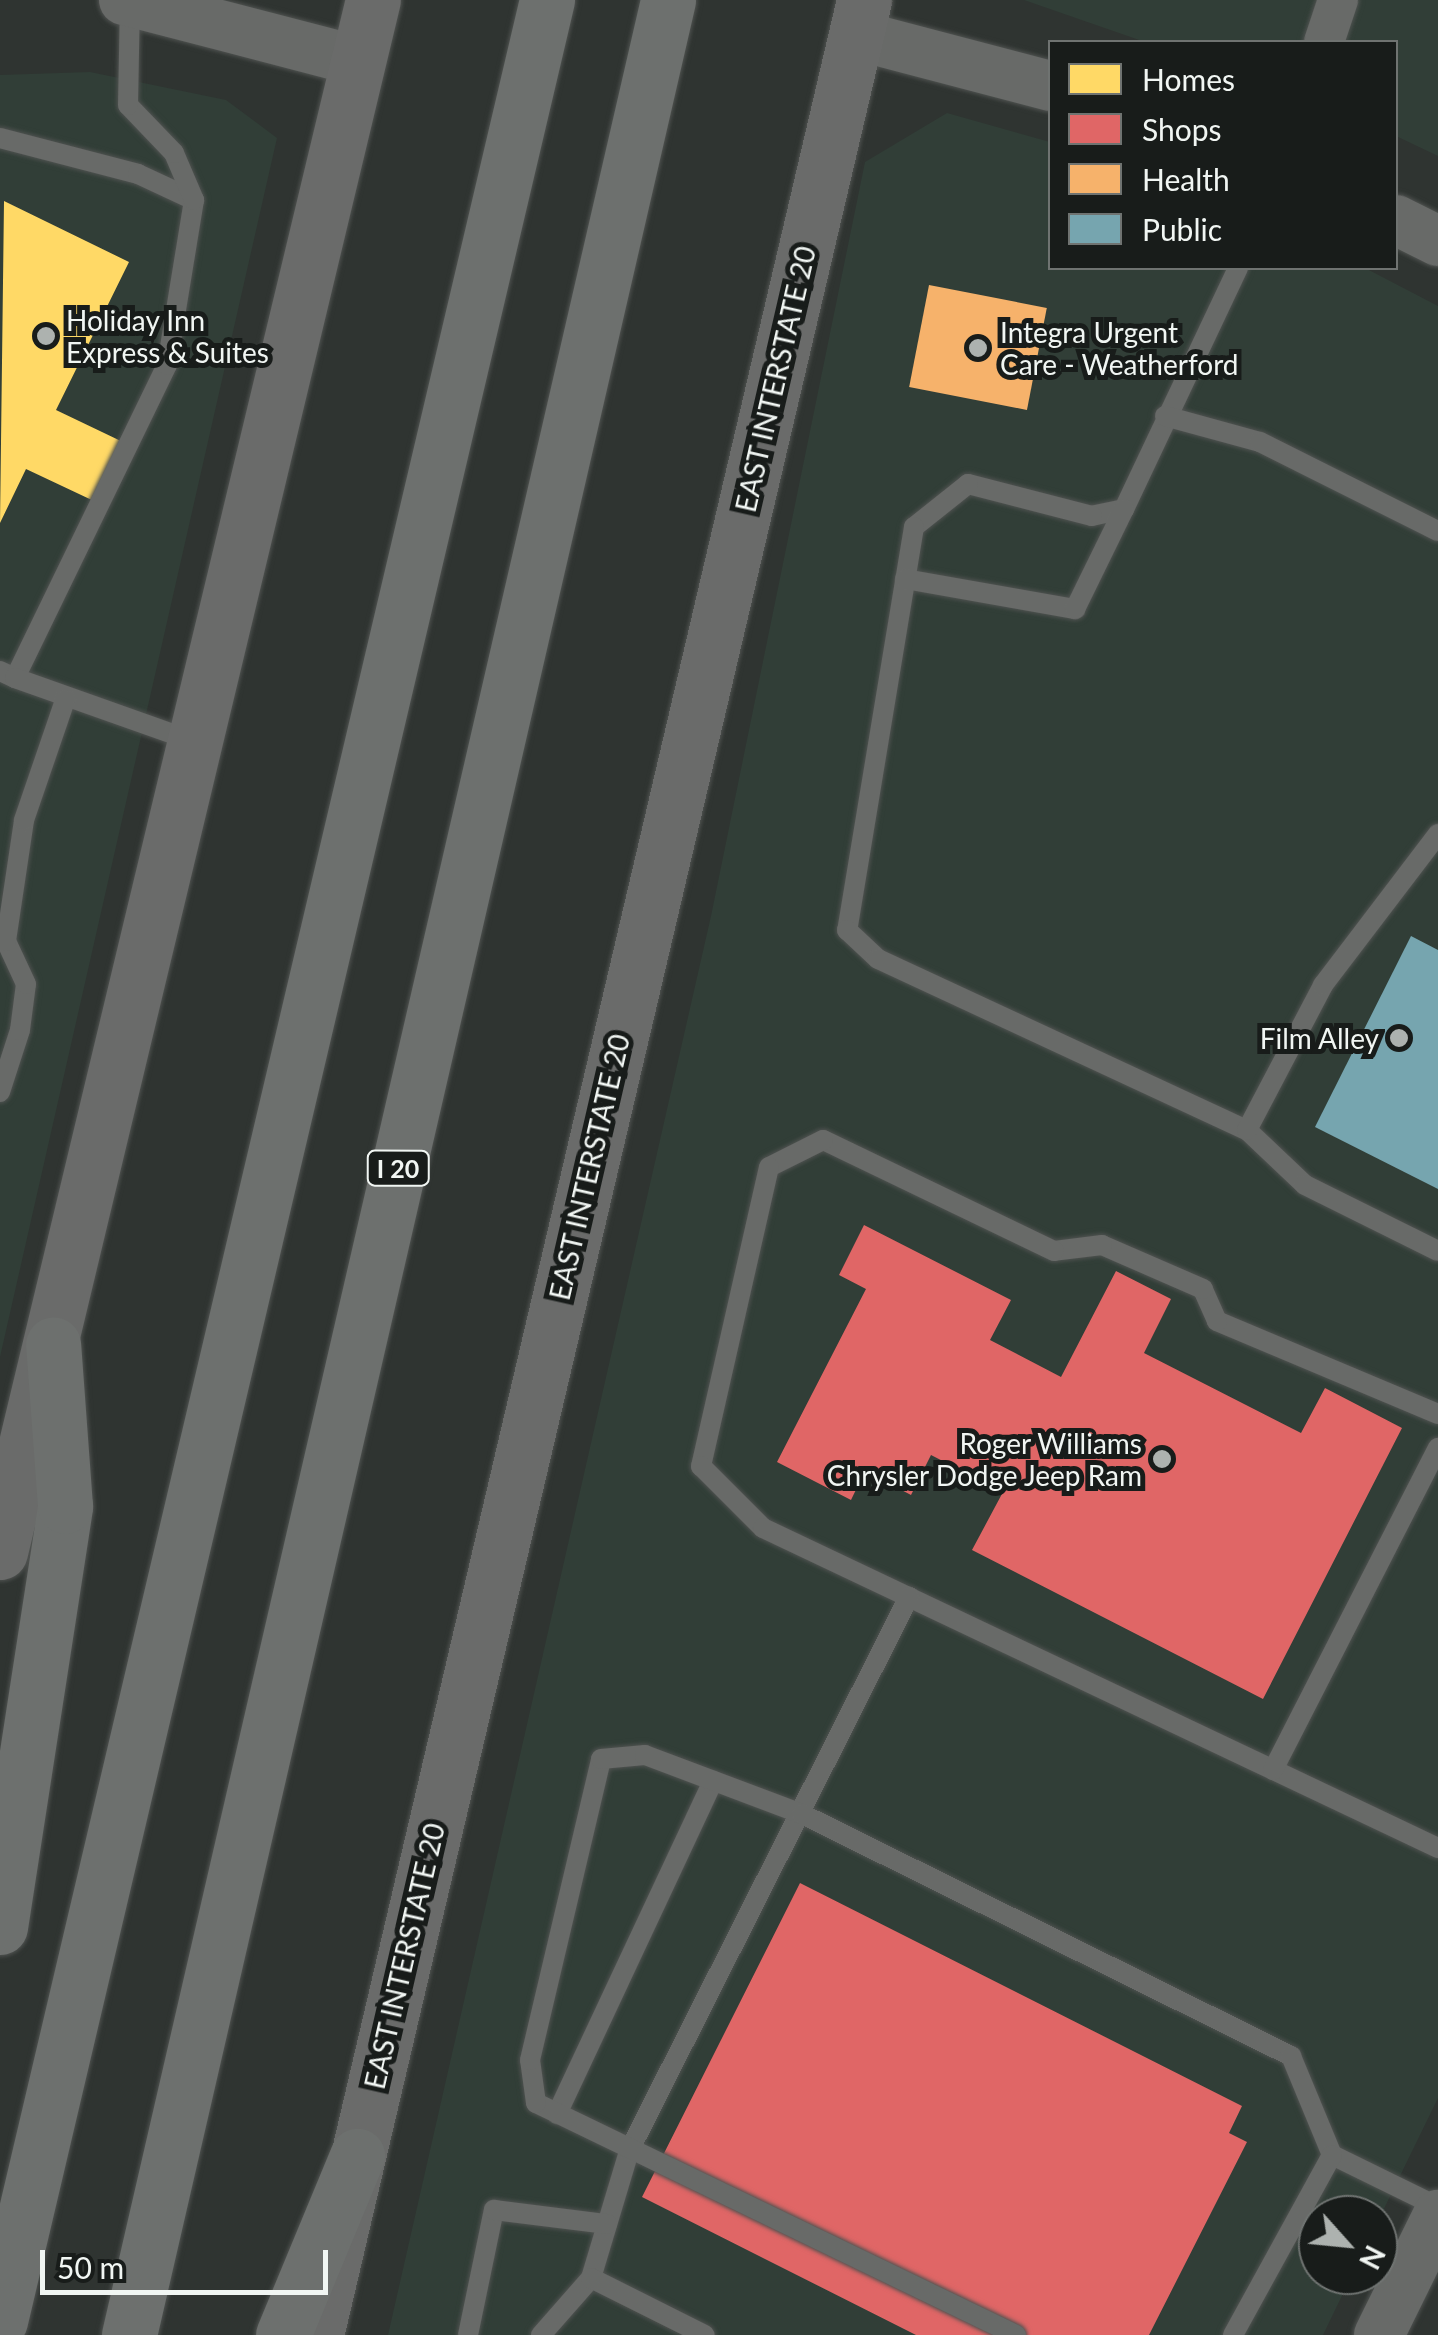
<!DOCTYPE html>
<html>
<head>
<meta charset="utf-8">
<style>
	body { margin:0 }
	#map { position:relative; width:1438px; height:2335px; overflow:hidden; background:#2f3431; font-family:Lato,sans-serif }
	div>[style] { position:absolute }
	.built>* { inset:0; background:#313e37 }
	.homes>* { inset:0; background:#ffd966 }
	.shops>* { inset:0; background:#e06666 }
	.health>* { inset:0; background:#f6b26b; transform-origin:0 0 }
	.public>* { inset:0; background:#76a5af }
	.roads { filter:drop-shadow(0 0 2px #4f5250) drop-shadow(0 0 2px #4f5250) }
	.service>* { height:20px; margin:-10px; padding:0 10px; transform-origin:10px; border-radius:10px; background:#686a68 }
	.minor>* { height:40px; margin:-20px; padding:0 20px; transform-origin:20px; border-radius:20px; background:#686a68 }
	.tertiary>* { height:50px; margin:-25px; padding:0 25px; transform-origin:25px; border-radius:25px; background:#686a68 }
	.secondary>* { height:55px; margin:-27.5px; padding:0 27.5px; transform-origin:27.5px; border-radius:27.5px; background:#6a6b6a }
	.motorway>* { height:55px; margin:-27.5px; padding:0 27.5px; transform-origin:27.5px; border-radius:27.5px; background:#6d706e }
	.dots>* { width:28px; height:28px; translate:-50% -50%; box-sizing:border-box; border:5px solid #181c1a; border-radius:50% }
	span { translate:-50% -50%; white-space:nowrap; text-align:center; line-height:1.15; -webkit-text-stroke:10px #181c1a; paint-order:stroke }
	.shield-label span { padding:2px 8px; background:#181c1a; border:2px solid; border-radius:8px; -webkit-text-stroke-width:0 }
	.shield-label { font-size:25px; color:#f1f6f3; font-weight:700 }
	.poi-label { font-size:28px; color:#f1f6f3 }
	.left { translate:0 -50%; text-align:left }
	.right { translate:-100% -50%; text-align:right }
	.street-label { font-size:28px; color:#f1f6f3 }
	.legend { position:absolute; left:1048px; top:40px; width:350px; height:230px; box-sizing:border-box; background:#181c1a; border:2px solid #6f7371; margin:0; padding:12px 18px; list-style:none; font-size:30px; color:#f1f6f3 }
	.legend li { display:flex; align-items:center; gap:20px; height:50px }
	.legend b { width:50px; border:2px solid #6f7371 }
	.north { position:absolute; left:1298px; top:2195px; width:100px; height:100px; box-sizing:border-box; background:#181c1a; border:2px solid #6f7371; border-radius:50%; rotate:117deg; font-size:28px; font-weight:700; line-height:40px; text-align:center; color:#f1f6f3 }
	.north::after { content:''; display:block; margin:auto; width:35px; height:45px; background:#adb2af; clip-path:polygon(50% 0,100% 100%,50% 72%,0 100%) }
	.scale { position:absolute; left:40px; top:2250px; width:288px; height:45px; box-sizing:border-box; border:5px solid #f1f6f3; border-top:0; padding-left:12px; font-size:30px; line-height:35px; white-space:nowrap; color:#f1f6f3; -webkit-text-stroke:8px #181c1a; paint-order:stroke }
</style>
</head>
<body>
<div id="map">
	<div class="built">
		<div style="clip-path:polygon(1024px 0,1438px 0,1438px 156px,1396px 136px,1396px 42px,1145px 42px)"></div>
		<div style="clip-path:polygon(90px 72px,226px 100px,277px 138px,0 1357px,0 75px)"></div>
		<div style="clip-path:polygon(947px 113px,1050px 142px,1050px 268px,1365px 268px,1438px 306px,1438px 2098px,1378px 2221px,1378px 2215px,1318px 2215px,1318px 2275px,1352px 2275px,1323px 2335px,388px 2335px,711px 916px,865px 162px)"></div>
	</div>
	<div class="homes">
		<div style="clip-path:polygon(4px 201px,129px 262px,56px 410px,125px 443px,96px 502px,26px 469px,0 523px)"></div>
	</div>
	<div class="shops">
		<div style="clip-path:polygon(864px 1225px,1011px 1300px,990px 1340px,1061px 1377px,1116px 1271px,1171px 1299px,1144px 1353px,1301px 1433px,1325px 1388px,1402px 1428px,1263px 1699px,972px 1550px,1003px 1492px,931px 1455px,911px 1495px,865px 1471px,851px 1500px,777px 1462px,866px 1289px,839px 1275px)"></div>
		<div style="clip-path:polygon(800px 1883px,1242px 2106px,1229px 2133px,1247px 2142px,1149px 2335px,916px 2335px,642px 2197px)"></div>
	</div>
	<div class="health">
		<div style="left:929px;top:285px;width:120px;height:104px;rotate:11deg"></div>
	</div>
	<div class="public">
		<div style="clip-path:polygon(1411px 936px,1438px 950px,1438px 1189px,1315px 1127px)"></div>
	</div>
	<div class="roads">
		<div class="service">
			<div style="left:0;top:138px;width:143px;rotate:14.6deg"></div>
			<div style="left:138px;top:174px;width:62px;rotate:24.9deg"></div>
			<div style="left:1238px;top:268px;width:267px;rotate:115.3deg"></div>
			<div style="left:1124px;top:509px;width:33px;rotate:168deg"></div>
			<div style="left:1092px;top:516px;width:128px;rotate:-165.5deg"></div>
			<div style="left:968px;top:484px;width:69px;rotate:141.5deg"></div>
			<div style="left:914px;top:527px;width:409px;rotate:99.4deg"></div>
			<div style="left:847px;top:930px;width:42px;rotate:43.1deg"></div>
			<div style="left:878px;top:959px;width:407px;rotate:24.9deg"></div>
			<div style="left:1247px;top:1130px;width:80px;rotate:43.5deg"></div>
			<div style="left:1305px;top:1185px;width:148px;rotate:26.4deg"></div>
			<div style="left:1165px;top:416px;width:98px;rotate:15.3deg"></div>
			<div style="left:1260px;top:442px;width:199px;rotate:26.6deg"></div>
			<div style="left:905px;top:579px;width:173px;rotate:10deg"></div>
			<div style="left:1075px;top:609px;width:111px;rotate:-63.9deg"></div>
			<div style="left:0;top:671px;width:17px;rotate:25deg"></div>
			<div style="left:15px;top:678px;width:348px;rotate:-64.1deg"></div>
			<div style="left:167px;top:365px;width:167px;rotate:-80.7deg"></div>
			<div style="left:194px;top:200px;width:51px;rotate:-113.1deg"></div>
			<div style="left:174px;top:153px;width:66px;rotate:-133.8deg"></div>
			<div style="left:128px;top:105px;width:101px;rotate:-88.9deg"></div>
			<div style="left:15px;top:678px;width:186px;rotate:19.5deg"></div>
			<div style="left:0;top:1092px;width:65px;rotate:-72.1deg"></div>
			<div style="left:20px;top:1030px;width:46px;rotate:-82.6deg"></div>
			<div style="left:26px;top:984px;width:47px;rotate:-114.9deg"></div>
			<div style="left:6px;top:941px;width:122px;rotate:-81.5deg"></div>
			<div style="left:24px;top:820px;width:127px;rotate:-71.1deg"></div>
			<div style="left:1247px;top:1130px;width:164px;rotate:-62.3deg"></div>
			<div style="left:1323px;top:985px;width:190px;rotate:-52.7deg"></div>
			<div style="left:1438px;top:1414px;width:240px;rotate:-157.2deg"></div>
			<div style="left:1217px;top:1321px;width:35px;rotate:-114deg"></div>
			<div style="left:1203px;top:1289px;width:110px;rotate:-156.5deg"></div>
			<div style="left:1102px;top:1245px;width:48px;rotate:172.9deg"></div>
			<div style="left:1054px;top:1251px;width:256px;rotate:-154.3deg"></div>
			<div style="left:823px;top:1140px;width:60px;rotate:153.4deg"></div>
			<div style="left:769px;top:1167px;width:307px;rotate:102.8deg"></div>
			<div style="left:701px;top:1466px;width:88px;rotate:45deg"></div>
			<div style="left:763px;top:1528px;width:747px;rotate:25.36deg"></div>
			<div style="left:1273px;top:1770px;width:362px;rotate:-62.9deg"></div>
			<div style="left:557px;top:2114px;width:368px;rotate:-64.9deg"></div>
			<div style="left:591px;top:2278px;width:133px;rotate:-73.3deg"></div>
			<div style="left:629px;top:2151px;width:621px;rotate:-63.19deg"></div>
			<div style="left:468px;top:2335px;width:128px;rotate:-78.3deg"></div>
			<div style="left:494px;top:2210px;width:114px;rotate:7.1deg"></div>
			<div style="left:541px;top:2335px;width:76px;rotate:-48.7deg"></div>
			<div style="left:591px;top:2278px;width:127px;rotate:26.6deg"></div>
			<div style="left:1016px;top:2335px;width:533px;rotate:-154.2deg"></div>
			<div style="left:536px;top:2103px;width:43px;rotate:-97.9deg"></div>
			<div style="left:530px;top:2060px;width:309px;rotate:-76.7deg"></div>
			<div style="left:601px;top:1759px;width:44px;rotate:-5.2deg"></div>
			<div style="left:645px;top:1755px;width:168px;rotate:20.6deg"></div>
			<div style="left:802px;top:1814px;width:546px;rotate:26.33deg"></div>
			<div style="left:1291px;top:2056px;width:107px;rotate:67.5deg"></div>
			<div style="left:1332px;top:2155px;width:118px;rotate:26.1deg"></div>
			<div style="left:1233px;top:2335px;width:205px;rotate:-61.2deg"></div>
		</div>
		<div class="minor">
			<div style="left:1324px;top:42px;width:44px;rotate:-71.6deg"></div>
		</div>
		<div class="tertiary">
			<div style="left:124px;top:0;width:242px;rotate:14.6deg"></div>
			<div style="left:856px;top:35px;width:201px;rotate:14.7deg"></div>
			<div style="left:1396px;top:220px;width:47px;rotate:26.6deg"></div>
			<div style="left:1379px;top:2335px;width:134px;rotate:-63.8deg"></div>
		</div>
		<div class="secondary">
			<div style="left:0;top:1552px;width:1596px;rotate:-76.49deg"></div>
			<div style="left:316px;top:2335px;width:2398px;rotate:-76.79deg"></div>
		</div>
		<div class="motorway">
			<div style="left:0;top:1927px;width:426px;rotate:-81.2deg"></div>
			<div style="left:65px;top:1506px;width:162px;rotate:-94.2deg"></div>
			<div style="left:0;top:2321px;width:2385px;rotate:-76.74deg"></div>
			<div style="left:129px;top:2335px;width:2396px;rotate:-77deg"></div>
			<div style="left:283px;top:2335px;width:194px;rotate:-67.5deg"></div>
		</div>
	</div>
	<div class="dots">
		<div style="left:46px;top:336px;background:#adb2af"></div>
		<div style="left:978px;top:348px;background:#adb2af"></div>
		<div style="left:1399px;top:1038px;background:#adb2af"></div>
		<div style="left:1162px;top:1459px;background:#adb2af"></div>
	</div>
	<div class="shield-label">
		<span style="left:398px;top:1168px">I 20</span>
	</div>
	<div class="poi-label">
		<span class="left" style="left:66px;top:336px">Holiday Inn<br>Express &amp; Suites</span>
		<span class="left" style="left:1000px;top:348px">Integra Urgent<br>Care - Weatherford</span>
		<span class="right" style="left:1379px;top:1038px">Film Alley</span>
		<span class="right" style="left:1142px;top:1459px">Roger Williams<br>Chrysler Dodge Jeep Ram</span>
	</div>
	<div class="street-label">
		<span style="left:775px;top:379px;rotate:-77deg">EAST INTERSTATE 20</span>
		<span style="left:589px;top:1167px;rotate:-77deg">EAST INTERSTATE 20</span>
		<span style="left:404px;top:1956px;rotate:-77deg">EAST INTERSTATE 20</span>
	</div>
	<ul class="legend">
	<li><b style="height:28px;background:#ffd966"></b>Homes</li>
	<li><b style="height:28px;background:#e06666"></b>Shops</li>
	<li><b style="height:28px;background:#f6b26b"></b>Health</li>
	<li><b style="height:28px;background:#76a5af"></b>Public</li>
	</ul>
	<div class="north">N</div>
	<div class="scale">50 m</div>
</div>
</body>
</html>
